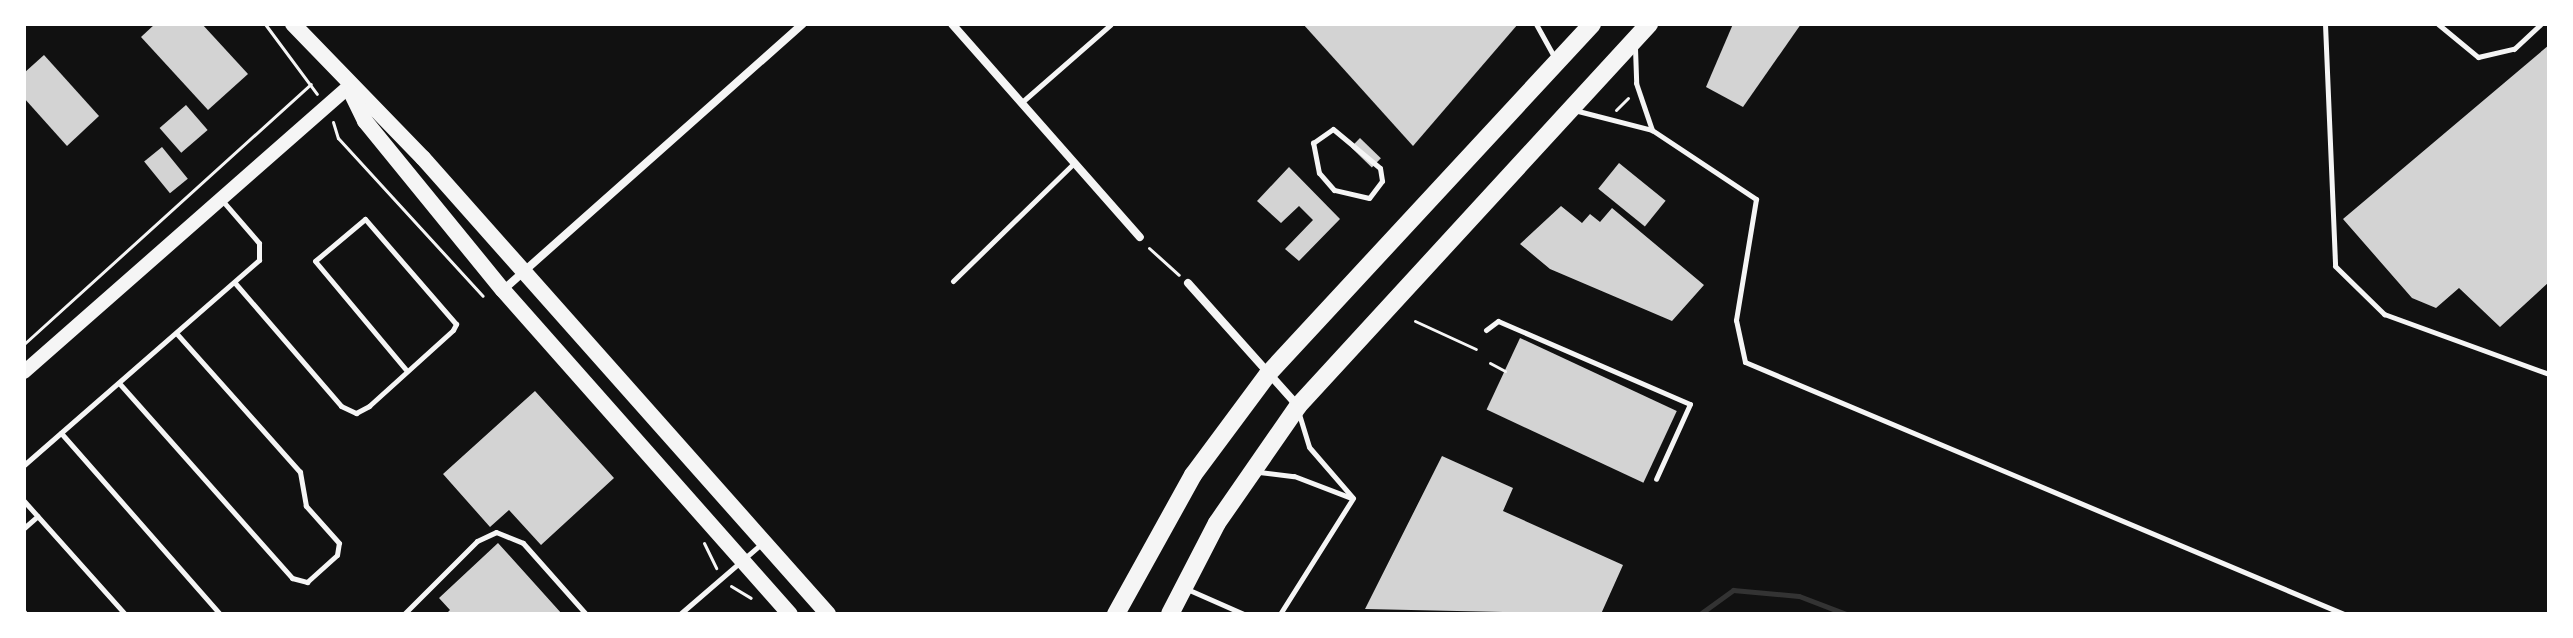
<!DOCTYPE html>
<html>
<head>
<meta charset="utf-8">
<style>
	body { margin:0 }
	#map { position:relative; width:2573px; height:638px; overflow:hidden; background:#111; font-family:Literata,serif }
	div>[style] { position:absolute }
	.stream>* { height:5px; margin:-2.5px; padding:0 2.5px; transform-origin:2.5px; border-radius:2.5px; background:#333 }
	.building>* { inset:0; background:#d3d3d3; transform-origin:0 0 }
	.path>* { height:3px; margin:-1.5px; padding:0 1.5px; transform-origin:1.5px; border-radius:1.5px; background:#f5f5f5 }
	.service>* { height:5px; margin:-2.5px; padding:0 2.5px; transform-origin:2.5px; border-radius:2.5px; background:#f5f5f5 }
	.minor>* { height:8px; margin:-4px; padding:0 4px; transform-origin:4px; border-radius:4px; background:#f5f5f5 }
	.tertiary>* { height:14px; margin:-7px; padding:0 7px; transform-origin:7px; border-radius:7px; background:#f5f5f5 }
	.secondary>* { height:16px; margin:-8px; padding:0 8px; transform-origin:8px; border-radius:8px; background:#f5f5f5 }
	.trunk>* { height:18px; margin:-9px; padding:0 9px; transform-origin:9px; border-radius:9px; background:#f5f5f5 }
	span { translate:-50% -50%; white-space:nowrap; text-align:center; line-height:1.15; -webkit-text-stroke:8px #fff; paint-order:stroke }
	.frame { position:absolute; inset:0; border:26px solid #fff; pointer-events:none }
</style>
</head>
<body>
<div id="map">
	<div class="stream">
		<div style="left:1700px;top:614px;width:41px;rotate:-36deg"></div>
		<div style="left:1733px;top:590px;width:66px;rotate:5.2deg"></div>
		<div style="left:1799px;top:596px;width:50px;rotate:21deg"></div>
	</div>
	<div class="building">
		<div style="clip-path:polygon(155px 24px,202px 24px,248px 74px,208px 110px,141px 37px)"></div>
		<div style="clip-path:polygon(1303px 24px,1518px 24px,1413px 146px)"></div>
		<div style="clip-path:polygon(1733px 24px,1801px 24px,1743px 107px,1706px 87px)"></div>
		<div style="clip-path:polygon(2549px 45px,2549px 282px,2500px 327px,2459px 288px,2436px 308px,2412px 298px,2343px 219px)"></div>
		<div style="clip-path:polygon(44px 55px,99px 116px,67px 146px,24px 98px,24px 73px)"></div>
		<div style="left:186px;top:105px;width:33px;height:35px;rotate:49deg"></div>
		<div style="left:1360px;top:138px;width:29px;height:13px;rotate:44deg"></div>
		<div style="left:162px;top:147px;width:41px;height:23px;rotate:51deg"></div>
		<div style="left:1619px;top:163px;width:60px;height:33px;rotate:39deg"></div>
		<div style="clip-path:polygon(1289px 167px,1340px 219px,1299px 261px,1285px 249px,1313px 220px,1299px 206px,1281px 223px,1257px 201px)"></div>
		<div style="clip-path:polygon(1561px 206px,1582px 223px,1590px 214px,1600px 222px,1612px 208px,1704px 285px,1672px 321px,1550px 269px,1520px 244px)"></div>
		<div style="left:1520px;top:338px;width:173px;height:79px;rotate:25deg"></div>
		<div style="clip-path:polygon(535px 391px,614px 478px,541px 545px,509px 510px,490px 527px,443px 474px)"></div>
		<div style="clip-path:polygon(1442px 456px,1513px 488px,1503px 511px,1623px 565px,1601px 614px,1365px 609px)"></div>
		<div style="clip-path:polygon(498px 543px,562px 614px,446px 614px,450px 610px,439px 598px)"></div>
	</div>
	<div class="path">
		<div style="left:265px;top:24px;width:87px;rotate:53.4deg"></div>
		<div style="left:1616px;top:110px;width:17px;rotate:-45deg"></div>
		<div style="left:333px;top:122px;width:17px;rotate:73deg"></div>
		<div style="left:338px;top:138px;width:214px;rotate:47.5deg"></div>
		<div style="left:1149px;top:248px;width:40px;rotate:42deg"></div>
		<div style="left:1415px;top:321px;width:67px;rotate:24.7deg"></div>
		<div style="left:24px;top:344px;width:387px;rotate:-42.2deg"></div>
		<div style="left:1490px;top:363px;width:17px;rotate:28deg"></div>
		<div style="left:704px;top:543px;width:28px;rotate:64deg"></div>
		<div style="left:731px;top:586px;width:23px;rotate:31deg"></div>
	</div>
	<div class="service">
		<div style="left:1536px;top:24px;width:38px;rotate:61deg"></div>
		<div style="left:2325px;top:24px;width:242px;rotate:87.6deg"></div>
		<div style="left:2335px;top:266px;width:69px;rotate:44.4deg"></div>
		<div style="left:2384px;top:314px;width:176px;rotate:20deg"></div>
		<div style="left:2438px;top:24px;width:52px;rotate:39.5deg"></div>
		<div style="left:2478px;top:57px;width:37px;rotate:-13deg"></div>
		<div style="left:2514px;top:49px;width:37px;rotate:-43deg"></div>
		<div style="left:1635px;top:48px;width:35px;rotate:88deg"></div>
		<div style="left:1636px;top:83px;width:50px;rotate:71.2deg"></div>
		<div style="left:1022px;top:102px;width:118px;rotate:-41.2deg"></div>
		<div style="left:1578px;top:111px;width:76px;rotate:14.4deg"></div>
		<div style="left:1652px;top:130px;width:125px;rotate:33.6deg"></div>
		<div style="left:1756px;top:199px;width:123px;rotate:99.4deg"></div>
		<div style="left:1736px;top:320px;width:43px;rotate:77.9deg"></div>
		<div style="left:1745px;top:362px;width:650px;rotate:22.82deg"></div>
		<div style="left:1333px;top:129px;width:61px;rotate:39.7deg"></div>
		<div style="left:1380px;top:168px;width:13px;rotate:81deg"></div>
		<div style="left:1382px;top:181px;width:21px;rotate:127deg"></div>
		<div style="left:1369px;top:198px;width:36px;rotate:-167deg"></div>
		<div style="left:1334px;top:190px;width:23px;rotate:-131deg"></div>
		<div style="left:1319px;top:173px;width:31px;rotate:-101deg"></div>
		<div style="left:1313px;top:143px;width:24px;rotate:-35deg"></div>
		<div style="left:953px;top:281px;width:169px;rotate:-44.3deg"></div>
		<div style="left:235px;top:283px;width:162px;rotate:49.2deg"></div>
		<div style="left:341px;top:406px;width:17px;rotate:25deg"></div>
		<div style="left:356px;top:413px;width:15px;rotate:-28deg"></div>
		<div style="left:369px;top:406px;width:113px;rotate:-42.1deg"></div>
		<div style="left:453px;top:330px;width:7px;rotate:-63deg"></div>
		<div style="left:456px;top:324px;width:139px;rotate:-130.9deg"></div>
		<div style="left:365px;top:219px;width:65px;rotate:140deg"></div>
		<div style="left:315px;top:261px;width:143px;rotate:50.1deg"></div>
		<div style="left:1486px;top:330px;width:15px;rotate:-37deg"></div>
		<div style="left:1498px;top:321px;width:209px;rotate:23.4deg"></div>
		<div style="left:1690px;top:404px;width:82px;rotate:114.4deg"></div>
		<div style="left:119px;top:383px;width:261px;rotate:48.4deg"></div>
		<div style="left:292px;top:578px;width:16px;rotate:15deg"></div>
		<div style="left:307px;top:582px;width:40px;rotate:-42deg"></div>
		<div style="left:337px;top:555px;width:12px;rotate:-81deg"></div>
		<div style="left:339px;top:543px;width:50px;rotate:-131.7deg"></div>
		<div style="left:306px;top:506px;width:35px;rotate:-100deg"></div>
		<div style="left:300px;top:472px;width:186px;rotate:-131.7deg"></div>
		<div style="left:1299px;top:414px;width:34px;rotate:73deg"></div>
		<div style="left:1309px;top:447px;width:67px;rotate:49.2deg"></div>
		<div style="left:61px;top:433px;width:241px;rotate:48.7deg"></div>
		<div style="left:24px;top:465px;width:312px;rotate:-41.1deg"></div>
		<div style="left:259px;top:260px;width:17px;rotate:-90deg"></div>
		<div style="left:259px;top:243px;width:58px;rotate:-130.8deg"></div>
		<div style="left:1259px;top:472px;width:35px;rotate:7deg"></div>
		<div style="left:1294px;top:476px;width:59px;rotate:20.9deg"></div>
		<div style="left:24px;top:501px;width:152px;rotate:48.2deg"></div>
		<div style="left:24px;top:528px;width:18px;rotate:-41deg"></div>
		<div style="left:1187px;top:589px;width:62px;rotate:23.7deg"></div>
		<div style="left:24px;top:612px;width:2px;rotate:63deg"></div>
		<div style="left:404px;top:614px;width:103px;rotate:-45deg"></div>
		<div style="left:477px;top:541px;width:21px;rotate:-25deg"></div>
		<div style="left:496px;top:532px;width:29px;rotate:22deg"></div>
		<div style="left:523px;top:543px;width:95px;rotate:48.4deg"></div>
		<div style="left:680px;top:614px;width:107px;rotate:-40.8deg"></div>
		<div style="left:1280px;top:614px;width:137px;rotate:-57.8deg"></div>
	</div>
	<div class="minor">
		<div style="left:952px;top:24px;width:284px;rotate:48.6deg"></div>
		<div style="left:1188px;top:283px;width:165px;rotate:48.2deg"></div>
		<div style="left:503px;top:290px;width:401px;rotate:-41.6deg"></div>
	</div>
	<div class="tertiary">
		<div style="left:24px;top:372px;width:432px;rotate:-41.3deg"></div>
	</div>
	<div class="secondary">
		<div style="left:293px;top:24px;width:187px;rotate:45.9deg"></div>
		<div style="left:423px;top:158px;width:610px;rotate:48.39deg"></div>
		<div style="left:349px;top:88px;width:37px;rotate:64deg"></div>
		<div style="left:365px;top:121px;width:218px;rotate:50.8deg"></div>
		<div style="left:503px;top:290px;width:433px;rotate:48.5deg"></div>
	</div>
	<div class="trunk">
		<div style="left:1116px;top:614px;width:159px;rotate:-61deg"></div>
		<div style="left:1193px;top:475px;width:126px;rotate:-53.4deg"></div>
		<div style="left:1268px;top:374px;width:477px;rotate:-47.2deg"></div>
		<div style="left:1170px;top:614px;width:102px;rotate:-62.7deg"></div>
		<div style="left:1217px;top:523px;width:142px;rotate:-55.3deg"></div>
		<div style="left:1298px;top:406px;width:519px;rotate:-47.42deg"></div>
	</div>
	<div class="frame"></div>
</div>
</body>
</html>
